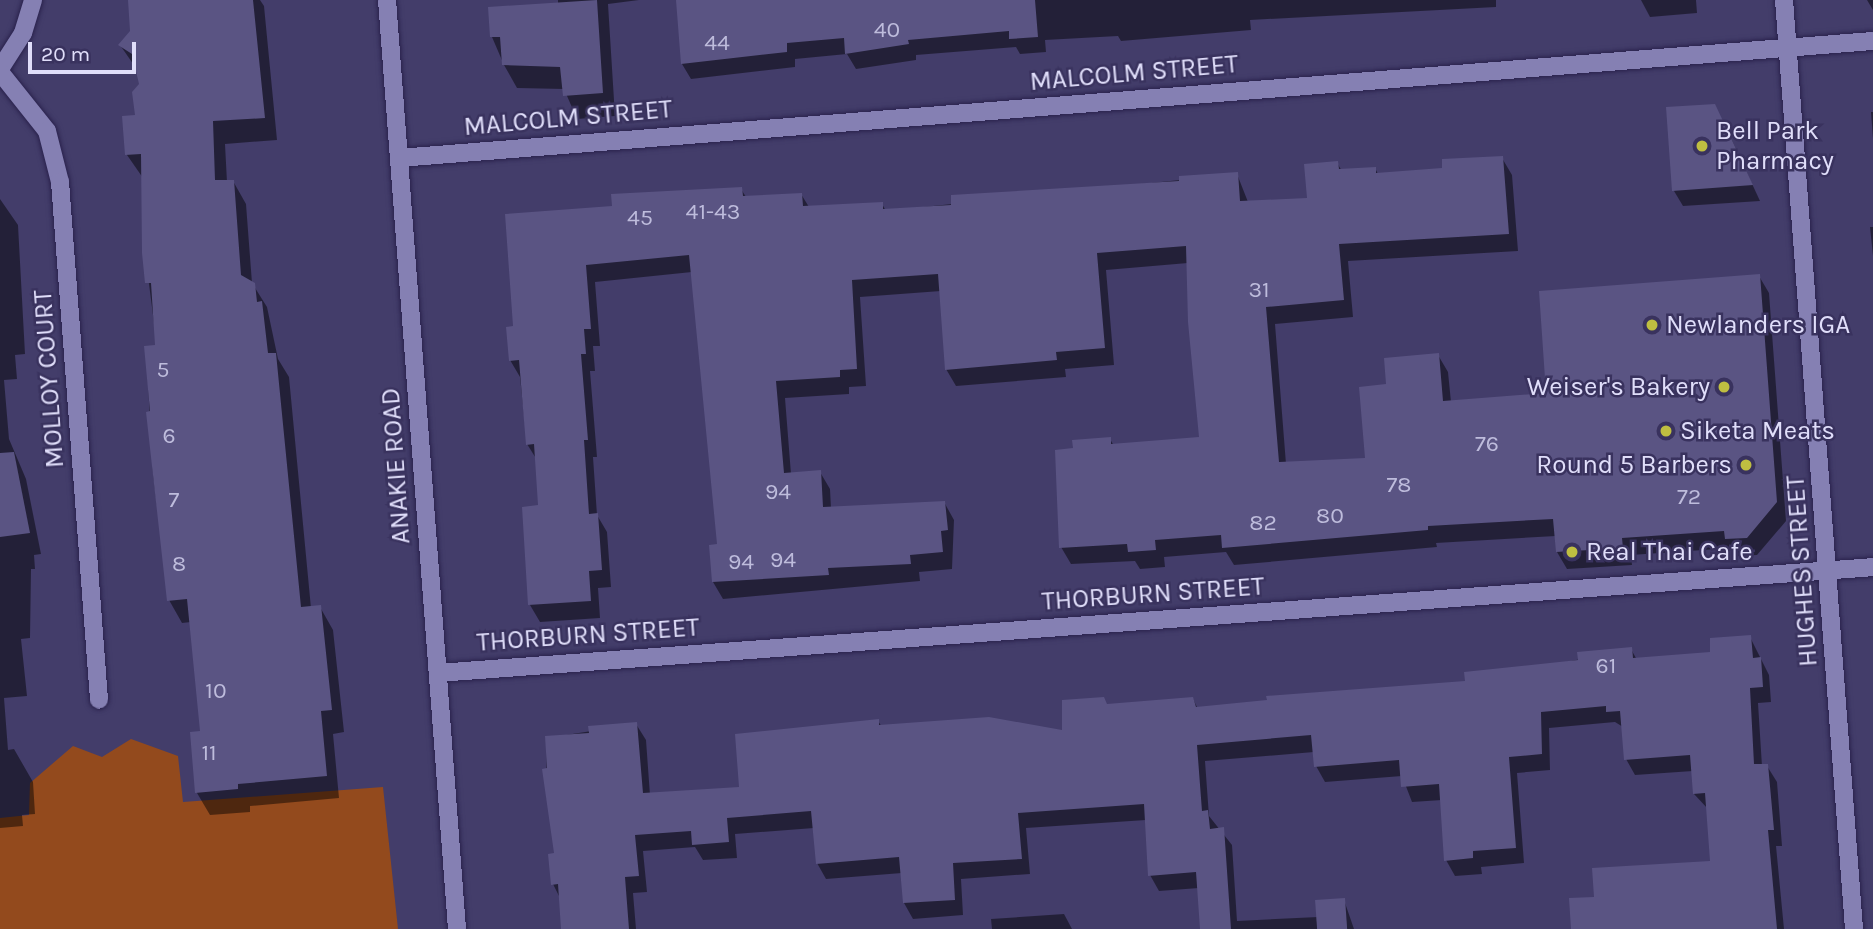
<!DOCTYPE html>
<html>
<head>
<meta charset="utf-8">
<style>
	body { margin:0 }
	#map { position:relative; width:1873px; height:929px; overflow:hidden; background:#433d6a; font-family:Karla,sans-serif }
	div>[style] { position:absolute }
	.green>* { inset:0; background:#934a1d }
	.shadow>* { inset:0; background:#0007 }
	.building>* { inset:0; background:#5a5483; transform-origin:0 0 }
	.roads { filter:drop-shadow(0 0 2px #2a224d) drop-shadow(0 0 2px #2a224d) }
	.street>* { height:18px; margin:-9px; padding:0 9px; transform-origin:9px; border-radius:9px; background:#8580b3 }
	.secondary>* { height:18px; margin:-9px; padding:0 9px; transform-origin:9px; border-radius:9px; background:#8580b3 }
	.dots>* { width:19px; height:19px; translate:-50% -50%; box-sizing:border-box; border:4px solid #39325e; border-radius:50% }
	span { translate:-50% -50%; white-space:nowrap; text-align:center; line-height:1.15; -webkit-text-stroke:5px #39325e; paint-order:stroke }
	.number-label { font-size:23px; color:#bebcdc }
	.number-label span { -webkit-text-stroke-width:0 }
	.street-label { font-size:26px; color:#e0defa }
	.poi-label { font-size:26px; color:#e0defa }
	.left { translate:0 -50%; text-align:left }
	.right { translate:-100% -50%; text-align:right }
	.scale { position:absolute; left:28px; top:42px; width:108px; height:32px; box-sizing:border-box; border:4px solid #e0defa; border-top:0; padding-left:9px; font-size:21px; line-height:24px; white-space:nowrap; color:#e0defa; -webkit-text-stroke:5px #39325e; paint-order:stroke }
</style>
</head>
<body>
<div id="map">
	<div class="green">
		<div style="clip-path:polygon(131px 739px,178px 756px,183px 802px,383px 787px,398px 929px,0 929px,0 818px,29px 815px,30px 783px,73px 746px,102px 757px)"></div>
	</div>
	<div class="shadow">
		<div style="clip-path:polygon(130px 0,260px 0,264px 6px,277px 140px,225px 144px,227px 182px,233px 181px,246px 204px,252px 283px,267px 307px,278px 359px,289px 377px,311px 608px,320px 607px,333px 630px,344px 732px,333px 734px,339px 798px,250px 806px,250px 812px,210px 815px,197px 793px,202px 732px,191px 622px,182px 623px,169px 600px,153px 474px,146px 347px,157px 346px,145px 253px,143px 178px,127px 155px,124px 117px,136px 116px,141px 84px,138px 71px,120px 45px,132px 31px)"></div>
		<div style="clip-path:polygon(558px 0,639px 0,608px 4px,615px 116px,577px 119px,564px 89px,517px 88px,504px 65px,492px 37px,558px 4px)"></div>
		<div style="clip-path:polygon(677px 0,1496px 0,1496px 7px,1250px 20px,1251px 30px,1121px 41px,1118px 36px,1045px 40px,1046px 52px,1020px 54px,1016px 47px,916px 55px,916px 60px,856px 69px,847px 54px,795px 59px,795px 67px,691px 79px,682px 64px)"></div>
		<div style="clip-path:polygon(1641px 0,1696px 0,1697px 13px,1650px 17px)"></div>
		<div style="clip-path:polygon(1867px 0,1873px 0,1873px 10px)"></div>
		<div style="clip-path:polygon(1871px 112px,1873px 112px,1873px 139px)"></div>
		<div style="clip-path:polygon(1723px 121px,1760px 201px,1683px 206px,1674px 191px)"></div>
		<div style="clip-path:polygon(1502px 158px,1512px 175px,1518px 251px,1348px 261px,1353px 317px,1275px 324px,1286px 464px,1367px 460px,1388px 386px,1438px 355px,1448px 372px,1451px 402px,1547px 395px,1759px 276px,1769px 293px,1786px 521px,1757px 555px,1736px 556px,1732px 548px,1631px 555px,1632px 565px,1567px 569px,1557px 552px,1556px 536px,1436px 543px,1437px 547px,1234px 565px,1226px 552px,1164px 557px,1165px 567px,1140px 569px,1135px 561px,1071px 564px,1061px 547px,1075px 450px,1110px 439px,1114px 446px,1201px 439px,1188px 263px,1106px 270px,1114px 365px,1065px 369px,1066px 377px,956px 386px,946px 369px,941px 291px,860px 297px,866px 386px,849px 387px,849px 394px,785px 398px,791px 474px,820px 472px,830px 489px,831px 508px,944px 502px,954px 520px,952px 569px,919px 572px,920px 581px,723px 599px,713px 582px,719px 546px,692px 272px,595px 282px,600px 346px,593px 346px,595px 371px,590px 371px,597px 457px,593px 457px,597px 515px,607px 532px,611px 587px,598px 588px,600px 618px,540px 622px,530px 605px,523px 508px,540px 507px,537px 460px,527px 444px,520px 377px,510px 360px,515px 328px,614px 208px,741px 189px,746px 197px,801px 194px,809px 207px,882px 204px,886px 211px,1237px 174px,1248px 202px,1309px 200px,1337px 163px,1342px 171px,1375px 168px,1378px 174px,1444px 170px)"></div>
		<div style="clip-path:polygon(0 199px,18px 225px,25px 354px,15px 355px,17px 379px,4px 380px,9px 439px,26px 479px,41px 554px,34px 555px,35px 569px,31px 569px,30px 638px,21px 639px,27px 696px,4px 698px,8px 750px,14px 749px,33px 782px,35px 814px,22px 815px,23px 826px,0 828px)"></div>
		<div style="clip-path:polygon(1870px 227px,1873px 227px,1873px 256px)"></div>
		<div style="clip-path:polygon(1750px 637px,1769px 675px,1771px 702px,1758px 703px,1762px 766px,1767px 766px,1777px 782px,1782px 846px,1776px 846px,1784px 929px,1573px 929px,1596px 898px,1712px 863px,1708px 809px,1694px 794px,1693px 771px,1635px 775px,1626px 759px,1623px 727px,1615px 722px,1549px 728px,1550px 770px,1517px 773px,1524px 863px,1481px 867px,1482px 874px,1455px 876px,1446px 860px,1442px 800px,1412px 802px,1402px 776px,1325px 782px,1316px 766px,1314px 752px,1205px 761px,1209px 816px,1232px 845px,1237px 921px,1318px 917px,1344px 900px,1354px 929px,1201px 929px,1199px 888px,1159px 891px,1150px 875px,1146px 820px,1026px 828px,1030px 874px,961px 879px,963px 915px,913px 919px,904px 903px,902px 873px,826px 879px,817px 863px,814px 828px,735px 834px,737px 858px,703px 860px,695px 847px,643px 851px,647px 892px,633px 893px,636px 929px,563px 929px,560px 898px,553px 884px,556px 855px,551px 806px,546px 797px,547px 738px,636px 724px,646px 740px,650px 795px,741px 789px,878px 721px,882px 727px,1064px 732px,1107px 706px,1193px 699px,1198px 709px,1466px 682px,1631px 649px,1637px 660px,1712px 654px)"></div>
		<div style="clip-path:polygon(1064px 914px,1072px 929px,992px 929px,991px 919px)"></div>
	</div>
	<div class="building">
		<div style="clip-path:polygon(128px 0,253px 0,265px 118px,213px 121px,215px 180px,234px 180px,241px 275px,255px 283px,257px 302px,262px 301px,268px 353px,276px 353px,301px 607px,321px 605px,332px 710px,321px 711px,327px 776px,238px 784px,238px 789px,195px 793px,190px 732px,200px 731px,187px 599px,167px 601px,146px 412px,150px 411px,144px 346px,155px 345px,151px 283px,145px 283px,142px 253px,141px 154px,125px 155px,122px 116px,135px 115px,132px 92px,139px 84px,132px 54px,118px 45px,130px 31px)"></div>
		<div style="clip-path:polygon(597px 0,603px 93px,563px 96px,560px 67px,502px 65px,500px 37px,490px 37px,488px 7px)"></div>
		<div style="clip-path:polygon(676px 0,1035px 0,1038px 37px,1009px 39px,1009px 31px,908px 40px,909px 44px,845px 54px,844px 38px,787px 43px,787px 52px,681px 64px)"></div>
		<div style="clip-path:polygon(1715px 104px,1753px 185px,1672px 191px,1666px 107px)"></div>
		<div style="clip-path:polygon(1503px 156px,1509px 234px,1339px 244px,1344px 300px,1266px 307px,1279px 462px,1365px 458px,1359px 387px,1386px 384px,1384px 358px,1439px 353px,1443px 401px,1546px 393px,1539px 291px,1760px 274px,1777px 502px,1747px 538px,1725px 539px,1724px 531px,1622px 538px,1623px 548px,1556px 552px,1553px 519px,1428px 526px,1428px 530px,1222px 548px,1221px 535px,1155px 540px,1156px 550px,1128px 552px,1127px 544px,1059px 548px,1055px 450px,1073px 448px,1072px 440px,1111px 437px,1111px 444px,1199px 437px,1188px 322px,1186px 246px,1097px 253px,1105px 348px,1056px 352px,1057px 360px,945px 370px,938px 274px,852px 280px,857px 369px,840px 370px,840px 377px,776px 381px,784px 473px,821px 470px,823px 507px,945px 501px,948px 530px,941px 531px,943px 552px,910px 555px,911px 564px,828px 568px,829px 575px,712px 582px,709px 545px,717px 544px,689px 255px,586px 265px,591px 329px,584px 329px,586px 354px,581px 354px,588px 440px,584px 440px,589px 514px,598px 513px,602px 570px,589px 571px,591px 601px,528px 605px,522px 507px,538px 505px,534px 444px,526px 445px,519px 360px,509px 361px,506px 327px,513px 326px,505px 214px,612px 206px,611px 194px,742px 187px,743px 196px,802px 193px,803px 206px,883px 202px,883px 209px,951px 205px,951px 195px,1179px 181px,1179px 176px,1238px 172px,1240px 201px,1307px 198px,1304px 164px,1338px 161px,1339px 169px,1376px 167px,1376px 173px,1442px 168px,1442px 159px)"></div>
		<div style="clip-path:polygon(14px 452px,30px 533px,0 537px,0 453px)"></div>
		<div style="clip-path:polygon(1751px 635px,1753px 658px,1761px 657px,1763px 687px,1750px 688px,1754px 764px,1768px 764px,1774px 830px,1768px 830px,1777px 929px,1571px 929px,1569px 898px,1594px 897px,1592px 868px,1710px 861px,1705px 793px,1693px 794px,1690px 755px,1624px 760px,1620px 711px,1606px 712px,1606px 706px,1541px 712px,1542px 754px,1509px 757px,1516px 848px,1473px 851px,1473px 858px,1444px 861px,1439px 784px,1401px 787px,1399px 760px,1314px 767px,1311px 735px,1197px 745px,1202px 811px,1208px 810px,1210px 829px,1224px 827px,1231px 929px,1200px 929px,1196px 872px,1148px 876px,1144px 804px,1018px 813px,1022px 859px,953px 863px,955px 900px,903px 903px,899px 857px,816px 864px,811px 811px,727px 818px,729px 842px,692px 845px,691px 831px,635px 835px,639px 876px,625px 877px,629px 929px,561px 929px,558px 884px,551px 885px,548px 854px,554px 853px,542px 769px,547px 768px,545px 736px,589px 733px,588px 726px,637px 722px,643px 793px,739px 787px,735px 734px,879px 719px,879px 725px,989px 717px,1062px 730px,1062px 700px,1104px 697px,1107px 704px,1193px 697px,1196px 707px,1267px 700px,1266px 696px,1465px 681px,1464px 672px,1578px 660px,1577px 652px,1632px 647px,1633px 658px,1710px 652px,1710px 638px)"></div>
		<div style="left:1345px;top:898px;width:31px;height:30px;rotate:86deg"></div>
	</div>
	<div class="roads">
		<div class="street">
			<div style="left:1784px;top:0;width:932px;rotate:85.69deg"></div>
			<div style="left:0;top:69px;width:43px;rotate:-57.4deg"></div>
			<div style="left:23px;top:33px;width:34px;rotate:-73deg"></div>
			<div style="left:0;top:72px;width:75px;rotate:51.5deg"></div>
			<div style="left:47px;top:131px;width:53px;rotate:75.7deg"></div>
			<div style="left:60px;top:182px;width:519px;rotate:85.69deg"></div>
			<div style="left:399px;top:158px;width:1479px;rotate:-4.54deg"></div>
			<div style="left:438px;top:673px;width:1439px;rotate:-4.22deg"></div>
		</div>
		<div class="secondary">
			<div style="left:387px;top:0;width:932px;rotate:85.69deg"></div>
		</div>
	</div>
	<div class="dots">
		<div style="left:1702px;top:146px;background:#bfbe41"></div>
		<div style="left:1652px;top:325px;background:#bfbe41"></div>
		<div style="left:1724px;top:387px;background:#bfbe41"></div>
		<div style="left:1666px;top:431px;background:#bfbe41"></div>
		<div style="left:1746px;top:465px;background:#bfbe41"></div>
		<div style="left:1572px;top:552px;background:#bfbe41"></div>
	</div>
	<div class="number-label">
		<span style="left:887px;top:30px">40</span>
		<span style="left:717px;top:43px">44</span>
		<span style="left:713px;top:212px">41-43</span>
		<span style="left:640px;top:218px">45</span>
		<span style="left:1259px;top:290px">31</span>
		<span style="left:163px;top:370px">5</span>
		<span style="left:169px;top:436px">6</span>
		<span style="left:1487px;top:444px">76</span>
		<span style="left:1399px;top:485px">78</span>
		<span style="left:778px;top:492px">94</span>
		<span style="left:1689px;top:497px">72</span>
		<span style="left:174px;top:500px">7</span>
		<span style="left:1330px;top:516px">80</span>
		<span style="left:1263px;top:523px">82</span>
		<span style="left:783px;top:560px">94</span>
		<span style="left:741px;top:562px">94</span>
		<span style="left:179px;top:564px">8</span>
		<span style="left:1606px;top:666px">61</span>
		<span style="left:216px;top:691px">10</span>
		<span style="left:209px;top:753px">11</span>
	</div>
	<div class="street-label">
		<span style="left:1134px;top:73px;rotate:-5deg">MALCOLM STREET</span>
		<span style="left:568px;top:118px;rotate:-5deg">MALCOLM STREET</span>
		<span style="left:49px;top:379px;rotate:-94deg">MOLLOY COURT</span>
		<span style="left:396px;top:466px;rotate:-94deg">ANAKIE ROAD</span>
		<span style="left:1802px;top:571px;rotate:-94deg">HUGHES STREET</span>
		<span style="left:1153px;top:594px;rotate:-4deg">THORBURN STREET</span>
		<span style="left:588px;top:635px;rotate:-4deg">THORBURN STREET</span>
	</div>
	<div class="poi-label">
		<span class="left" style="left:1716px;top:146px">Bell Park<br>Pharmacy</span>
		<span class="left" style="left:1666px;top:325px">Newlanders IGA</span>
		<span class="right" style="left:1710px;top:387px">Weiser's Bakery</span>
		<span class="left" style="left:1680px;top:431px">Siketa Meats</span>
		<span class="right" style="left:1732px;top:465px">Round 5 Barbers</span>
		<span class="left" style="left:1586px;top:552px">Real Thai Cafe</span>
	</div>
	<div class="scale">20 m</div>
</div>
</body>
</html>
